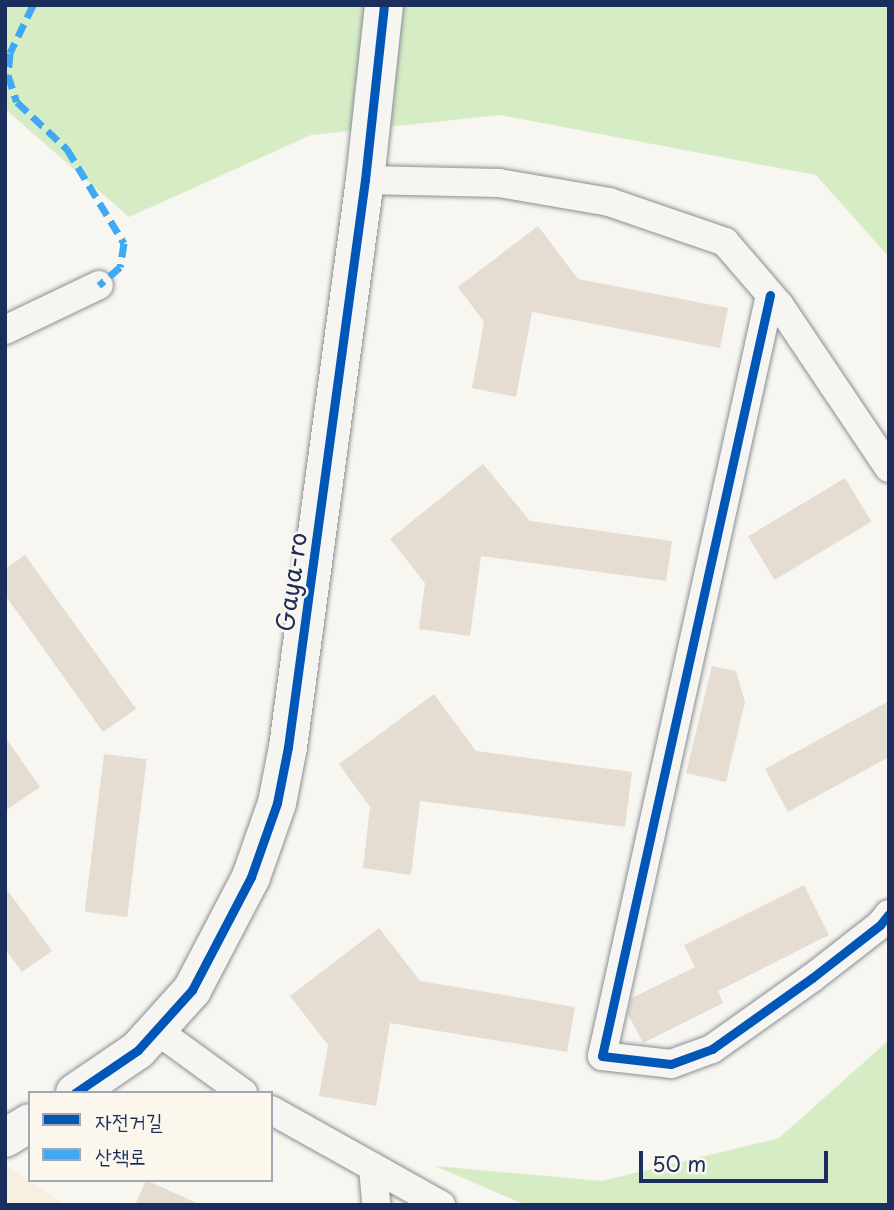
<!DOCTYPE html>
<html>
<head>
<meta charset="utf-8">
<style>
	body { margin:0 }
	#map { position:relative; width:894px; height:1210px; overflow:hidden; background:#f8f6f0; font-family:"Playpen Sans","Poor Story",sans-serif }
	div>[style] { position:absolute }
	.built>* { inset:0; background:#f7f0e1 }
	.green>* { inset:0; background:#d5ecc5 }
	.building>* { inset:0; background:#e5ddd2; transform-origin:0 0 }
	.roads { filter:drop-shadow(0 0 2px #8b8e94) drop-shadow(0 0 2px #8b8e94) }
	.street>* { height:28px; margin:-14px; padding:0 14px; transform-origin:14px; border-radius:14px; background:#f6f5f1 }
	.secondary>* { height:38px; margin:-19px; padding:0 19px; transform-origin:19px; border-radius:19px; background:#f6f5f1 }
	.quiet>* { height:7px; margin-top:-3.5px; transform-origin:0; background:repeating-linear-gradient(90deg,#3fa9f5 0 14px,transparent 0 21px) }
	.cycleway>* { height:9px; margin:-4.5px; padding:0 4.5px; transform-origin:4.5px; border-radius:4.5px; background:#0057b8 }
	span { translate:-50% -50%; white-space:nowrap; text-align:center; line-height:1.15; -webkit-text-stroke:5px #fbf7ec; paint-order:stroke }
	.street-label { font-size:24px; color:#1b2f5e }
	.frame { position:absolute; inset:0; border:7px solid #1b2f5e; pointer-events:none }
	.legend { position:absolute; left:28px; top:1091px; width:245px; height:91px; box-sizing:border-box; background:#fbf7ec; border:2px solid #a1a7b3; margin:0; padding:9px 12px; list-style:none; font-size:21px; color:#1b2f5e }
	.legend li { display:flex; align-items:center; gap:14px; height:35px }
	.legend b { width:35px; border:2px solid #a1a7b3 }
	.scale { position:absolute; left:639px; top:1151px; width:189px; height:32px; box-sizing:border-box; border:4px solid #1b2f5e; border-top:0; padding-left:9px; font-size:21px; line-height:24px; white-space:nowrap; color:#1b2f5e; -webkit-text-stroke:5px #fbf7ec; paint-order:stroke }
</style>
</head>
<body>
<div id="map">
	<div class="built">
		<div style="clip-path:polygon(10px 1167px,64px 1205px,5px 1205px,5px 1170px)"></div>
	</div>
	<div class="green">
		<div style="clip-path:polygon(5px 5px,889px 5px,889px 257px,816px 175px,500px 115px,311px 135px,129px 217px,5px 109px)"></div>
		<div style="clip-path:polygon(889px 1040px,889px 1205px,526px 1205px,435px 1166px,602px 1181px,779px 1138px)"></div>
	</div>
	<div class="building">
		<div style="clip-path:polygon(538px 226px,578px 279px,728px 308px,720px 348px,532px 312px,516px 397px,472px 388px,484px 322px,458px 287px)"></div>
		<div style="clip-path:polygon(483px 464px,530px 521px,672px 541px,666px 581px,481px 556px,470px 636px,419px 629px,425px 583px,390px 539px)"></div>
		<div style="left:845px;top:478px;width:51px;height:113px;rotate:59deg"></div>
		<div style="clip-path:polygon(25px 555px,136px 709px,103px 732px,5px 595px,5px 569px)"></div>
		<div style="clip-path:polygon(712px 666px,736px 671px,745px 702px,726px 782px,686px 773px)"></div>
		<div style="clip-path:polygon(434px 694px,476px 751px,632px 772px,625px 827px,420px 801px,411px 875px,363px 868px,370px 807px,339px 764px)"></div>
		<div style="clip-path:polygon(889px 701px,889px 757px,788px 812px,765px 769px)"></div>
		<div style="clip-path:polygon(5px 737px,40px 787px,5px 811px)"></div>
		<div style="left:104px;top:754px;width:43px;height:159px;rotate:7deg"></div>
		<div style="clip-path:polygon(804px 885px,829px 935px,718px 991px,723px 1003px,643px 1043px,628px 1014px,632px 998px,695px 967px,684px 945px)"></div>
		<div style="clip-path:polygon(5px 887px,52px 951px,22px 972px,5px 949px)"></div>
		<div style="clip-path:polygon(379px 928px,420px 981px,575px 1007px,567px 1052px,390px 1023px,376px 1106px,319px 1096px,328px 1045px,290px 996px)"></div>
		<div style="clip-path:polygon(146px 1180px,201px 1205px,135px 1205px)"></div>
	</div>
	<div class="roads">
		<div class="street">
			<div style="left:365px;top:180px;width:134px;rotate:1.3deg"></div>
			<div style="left:499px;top:183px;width:112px;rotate:9.8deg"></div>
			<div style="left:609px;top:202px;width:123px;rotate:19deg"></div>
			<div style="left:725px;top:242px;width:84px;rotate:49.3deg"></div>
			<div style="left:780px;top:306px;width:195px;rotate:56.1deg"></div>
			<div style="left:770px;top:295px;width:779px;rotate:102.45deg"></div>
			<div style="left:602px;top:1056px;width:69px;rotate:6.6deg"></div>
			<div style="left:671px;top:1064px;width:44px;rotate:-20.1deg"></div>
			<div style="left:712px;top:1049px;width:123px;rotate:-35.4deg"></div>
			<div style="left:812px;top:978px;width:86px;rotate:-37.9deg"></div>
			<div style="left:880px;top:925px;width:14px;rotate:-51deg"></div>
			<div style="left:5px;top:330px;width:104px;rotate:-25.6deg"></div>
			<div style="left:155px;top:1029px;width:109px;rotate:36deg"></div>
			<div style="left:271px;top:1110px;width:195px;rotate:29.2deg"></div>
			<div style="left:373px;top:1167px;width:38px;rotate:85deg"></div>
		</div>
		<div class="secondary">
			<div style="left:75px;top:1093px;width:76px;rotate:-34.3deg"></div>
			<div style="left:138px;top:1050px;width:81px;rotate:-48deg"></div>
			<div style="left:192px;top:990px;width:127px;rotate:-62.4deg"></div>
			<div style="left:251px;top:877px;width:78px;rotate:-70.6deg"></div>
			<div style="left:277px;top:803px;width:57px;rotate:-78.9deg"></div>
			<div style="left:288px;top:747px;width:572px;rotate:-82.27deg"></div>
			<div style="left:365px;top:180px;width:176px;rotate:-83.8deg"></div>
			<div style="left:5px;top:1138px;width:29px;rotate:-31deg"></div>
		</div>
	</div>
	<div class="quiet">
		<div style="left:33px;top:5px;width:53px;rotate:115.6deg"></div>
		<div style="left:10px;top:53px;width:22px;rotate:95deg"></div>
		<div style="left:8px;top:75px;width:28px;rotate:72deg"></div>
		<div style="left:17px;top:102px;width:69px;rotate:43.2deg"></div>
		<div style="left:67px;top:149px;width:110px;rotate:58.8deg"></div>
		<div style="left:124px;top:243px;width:24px;rotate:99deg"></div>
		<div style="left:120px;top:267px;width:28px;rotate:139deg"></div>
	</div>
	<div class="cycleway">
		<div style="left:770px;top:295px;width:779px;rotate:102.45deg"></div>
		<div style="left:602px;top:1056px;width:69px;rotate:6.6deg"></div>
		<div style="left:671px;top:1064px;width:44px;rotate:-20.1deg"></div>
		<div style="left:712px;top:1049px;width:123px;rotate:-35.4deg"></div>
		<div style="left:812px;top:978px;width:86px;rotate:-37.9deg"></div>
		<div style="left:880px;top:925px;width:14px;rotate:-51deg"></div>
		<div style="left:75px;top:1093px;width:76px;rotate:-34.3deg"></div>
		<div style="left:138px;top:1050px;width:81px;rotate:-48deg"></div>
		<div style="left:192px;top:990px;width:127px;rotate:-62.4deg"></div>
		<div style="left:251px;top:877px;width:78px;rotate:-70.6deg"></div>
		<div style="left:277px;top:803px;width:57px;rotate:-78.9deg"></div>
		<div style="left:288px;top:747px;width:572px;rotate:-82.27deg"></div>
		<div style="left:365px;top:180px;width:176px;rotate:-83.8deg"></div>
	</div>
	<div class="street-label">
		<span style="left:291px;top:582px;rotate:-82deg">Gaya-ro</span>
	</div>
	<div class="frame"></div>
	<ul class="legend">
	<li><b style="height:9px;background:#0057b8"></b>자전거길</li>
	<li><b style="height:9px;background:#3fa9f5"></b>산책로</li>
	</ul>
	<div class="scale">50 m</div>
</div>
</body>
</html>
